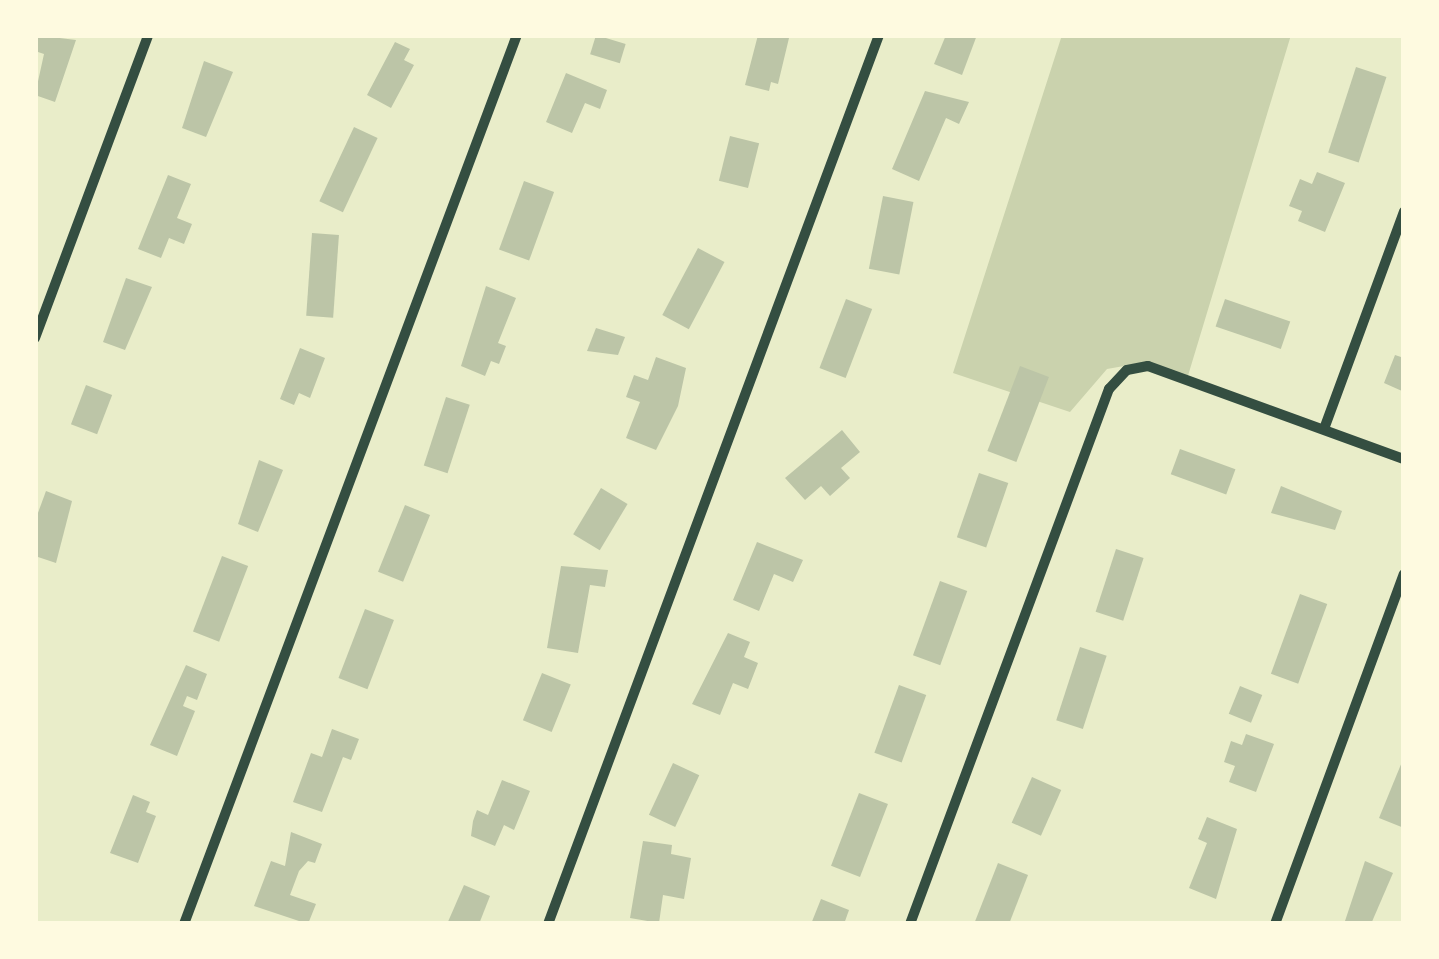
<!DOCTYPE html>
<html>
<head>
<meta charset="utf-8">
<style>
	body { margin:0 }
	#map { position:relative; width:1439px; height:959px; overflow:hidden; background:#e9edc9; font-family:"Crimson Pro",serif }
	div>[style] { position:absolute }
	.green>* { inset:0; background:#cad2ad }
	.building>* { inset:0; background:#bcc5a7; transform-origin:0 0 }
	.minor>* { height:10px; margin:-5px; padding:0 5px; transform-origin:5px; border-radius:5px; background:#344e41 }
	span { translate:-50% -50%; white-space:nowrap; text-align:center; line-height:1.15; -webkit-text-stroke:8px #fefae0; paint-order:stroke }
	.frame { position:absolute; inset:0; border:38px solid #fefae0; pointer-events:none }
</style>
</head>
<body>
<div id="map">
	<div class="green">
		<div style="clip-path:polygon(1062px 35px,1291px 35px,1187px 379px,1141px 363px,1107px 369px,1070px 412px,953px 373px)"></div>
	</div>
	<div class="building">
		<div style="clip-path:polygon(35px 35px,76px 40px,55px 102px,35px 95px,44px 54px,35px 51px)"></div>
		<div style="left:596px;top:35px;width:31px;height:20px;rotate:17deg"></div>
		<div style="clip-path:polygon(758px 35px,789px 38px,778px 84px,771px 82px,769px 91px,745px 85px)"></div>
		<div style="clip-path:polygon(946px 35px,977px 35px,962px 75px,934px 64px)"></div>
		<div style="clip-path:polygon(395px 42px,410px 49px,404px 60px,414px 65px,391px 108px,367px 95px)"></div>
		<div style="clip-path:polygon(204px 61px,233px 72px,206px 137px,182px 128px)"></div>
		<div style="left:1356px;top:67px;width:32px;height:90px;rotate:18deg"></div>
		<div style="clip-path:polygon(566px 73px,607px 90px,600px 109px,585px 103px,572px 133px,546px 122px)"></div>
		<div style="clip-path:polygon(925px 91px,969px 102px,959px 124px,946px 118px,919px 181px,892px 169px)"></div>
		<div style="left:354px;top:127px;width:26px;height:82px;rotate:25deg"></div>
		<div style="left:730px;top:136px;width:30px;height:46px;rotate:14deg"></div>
		<div style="clip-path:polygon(1317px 172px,1345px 183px,1325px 232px,1298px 221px,1302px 211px,1289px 206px,1300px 179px,1312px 184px)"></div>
		<div style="clip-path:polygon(168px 175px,191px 184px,177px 218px,192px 224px,184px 244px,169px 238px,161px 258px,138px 249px)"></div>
		<div style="left:524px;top:181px;width:32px;height:73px;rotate:20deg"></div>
		<div style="left:883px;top:196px;width:31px;height:74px;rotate:11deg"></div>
		<div style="left:312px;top:233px;width:27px;height:83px;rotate:4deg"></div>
		<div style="left:698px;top:248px;width:30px;height:76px;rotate:28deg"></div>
		<div style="clip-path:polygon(126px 278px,152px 287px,125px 350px,103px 342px)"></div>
		<div style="clip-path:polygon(486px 286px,516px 298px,498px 343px,506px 346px,499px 364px,491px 361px,485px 376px,461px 366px)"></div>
		<div style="left:846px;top:299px;width:28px;height:74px;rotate:21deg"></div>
		<div style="left:1225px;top:299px;width:69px;height:29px;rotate:19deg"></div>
		<div style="clip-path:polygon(596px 328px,625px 337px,618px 355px,587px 351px)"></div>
		<div style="clip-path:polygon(300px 348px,325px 358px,310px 398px,299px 393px,294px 405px,280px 399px)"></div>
		<div style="clip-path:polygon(1395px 355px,1404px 358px,1404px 399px,1402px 391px,1384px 383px)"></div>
		<div style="clip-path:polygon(656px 357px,686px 368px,678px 406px,656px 450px,626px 438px,640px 402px,626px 397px,634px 375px,648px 380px)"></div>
		<div style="left:1020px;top:366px;width:31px;height:91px;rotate:21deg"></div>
		<div style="left:86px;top:385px;width:28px;height:42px;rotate:21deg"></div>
		<div style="left:446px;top:397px;width:25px;height:72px;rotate:18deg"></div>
		<div style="clip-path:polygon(842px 430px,860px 452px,841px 468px,850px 478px,830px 496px,821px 486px,805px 500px,785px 478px)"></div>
		<div style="left:1180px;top:449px;width:59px;height:27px;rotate:20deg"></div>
		<div style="clip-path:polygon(259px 460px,283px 470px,258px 532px,238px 524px)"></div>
		<div style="left:979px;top:473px;width:31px;height:68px;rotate:19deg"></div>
		<div style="clip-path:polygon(1281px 486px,1342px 511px,1335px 530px,1271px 513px)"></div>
		<div style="left:601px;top:488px;width:31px;height:54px;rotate:31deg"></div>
		<div style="clip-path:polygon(46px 491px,72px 501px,56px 563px,35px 556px,35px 521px)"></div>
		<div style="left:405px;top:505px;width:27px;height:72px;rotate:22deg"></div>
		<div style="clip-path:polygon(757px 542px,803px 560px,793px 582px,774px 574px,759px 611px,733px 600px)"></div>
		<div style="left:1116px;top:549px;width:29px;height:66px;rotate:18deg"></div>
		<div style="left:222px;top:556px;width:28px;height:81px;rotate:21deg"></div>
		<div style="clip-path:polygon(561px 566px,608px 570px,605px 587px,590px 585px,578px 653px,547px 648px)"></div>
		<div style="left:940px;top:581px;width:29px;height:79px;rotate:20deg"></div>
		<div style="left:1300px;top:594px;width:29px;height:85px;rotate:20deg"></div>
		<div style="left:365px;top:609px;width:31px;height:74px;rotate:21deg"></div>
		<div style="clip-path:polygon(728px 633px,750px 642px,744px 657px,758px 663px,748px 689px,733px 683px,720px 715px,692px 704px)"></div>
		<div style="left:1080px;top:647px;width:28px;height:77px;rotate:18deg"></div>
		<div style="clip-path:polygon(186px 665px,207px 674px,197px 700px,187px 696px,183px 706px,195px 711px,177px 756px,150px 745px)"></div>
		<div style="left:542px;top:673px;width:31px;height:51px;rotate:22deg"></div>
		<div style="left:899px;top:685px;width:29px;height:72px;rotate:20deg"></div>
		<div style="left:1240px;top:686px;width:24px;height:30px;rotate:22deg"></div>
		<div style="clip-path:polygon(332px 729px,359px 739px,351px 760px,343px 757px,322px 812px,293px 802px,311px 753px,322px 757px)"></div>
		<div style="clip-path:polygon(1246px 734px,1274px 744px,1256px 792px,1229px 782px,1235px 766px,1224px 762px,1231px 741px,1242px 745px)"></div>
		<div style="clip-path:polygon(1404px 757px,1404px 828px,1379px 818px)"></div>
		<div style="left:673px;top:763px;width:29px;height:57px;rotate:25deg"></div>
		<div style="left:1032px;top:777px;width:32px;height:50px;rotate:24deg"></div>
		<div style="clip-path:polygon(502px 780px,530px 791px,514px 830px,504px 825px,495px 846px,471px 836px,473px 821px,477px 810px,488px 815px)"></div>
		<div style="left:859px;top:793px;width:31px;height:78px;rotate:21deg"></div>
		<div style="clip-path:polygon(133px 795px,150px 802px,146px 812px,156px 816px,138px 863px,110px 853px)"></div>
		<div style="clip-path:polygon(1207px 817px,1237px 829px,1216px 899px,1189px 888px,1207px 843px,1198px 839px)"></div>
		<div style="clip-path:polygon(291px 832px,322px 844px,315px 863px,308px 861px,299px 871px,290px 895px,316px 904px,308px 924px,254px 906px,271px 861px,285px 866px)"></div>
		<div style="clip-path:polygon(643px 841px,672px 845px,671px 854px,691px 858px,684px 899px,663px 895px,659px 923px,630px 918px)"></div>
		<div style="clip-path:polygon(1365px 861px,1393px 873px,1371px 924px,1344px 924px)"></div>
		<div style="clip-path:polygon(998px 863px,1028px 875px,1009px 924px,974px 924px)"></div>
		<div style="clip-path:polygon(464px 885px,490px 896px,479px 924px,447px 924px)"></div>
		<div style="clip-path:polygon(821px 899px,849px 910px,844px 924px,811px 924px)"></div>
	</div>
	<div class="minor">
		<div style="left:35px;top:338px;width:323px;rotate:-69.5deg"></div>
		<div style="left:1324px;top:429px;width:232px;rotate:-69.8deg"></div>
		<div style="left:184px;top:924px;width:949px;rotate:-69.47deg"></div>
		<div style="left:548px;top:924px;width:949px;rotate:-69.58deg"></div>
		<div style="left:910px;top:924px;width:571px;rotate:-69.6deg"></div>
		<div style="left:1109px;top:389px;width:26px;rotate:-47deg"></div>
		<div style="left:1127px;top:370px;width:21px;rotate:-11deg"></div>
		<div style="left:1148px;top:366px;width:272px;rotate:20deg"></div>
		<div style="left:1275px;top:924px;width:373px;rotate:-69.8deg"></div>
	</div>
	<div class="frame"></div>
</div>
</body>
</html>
